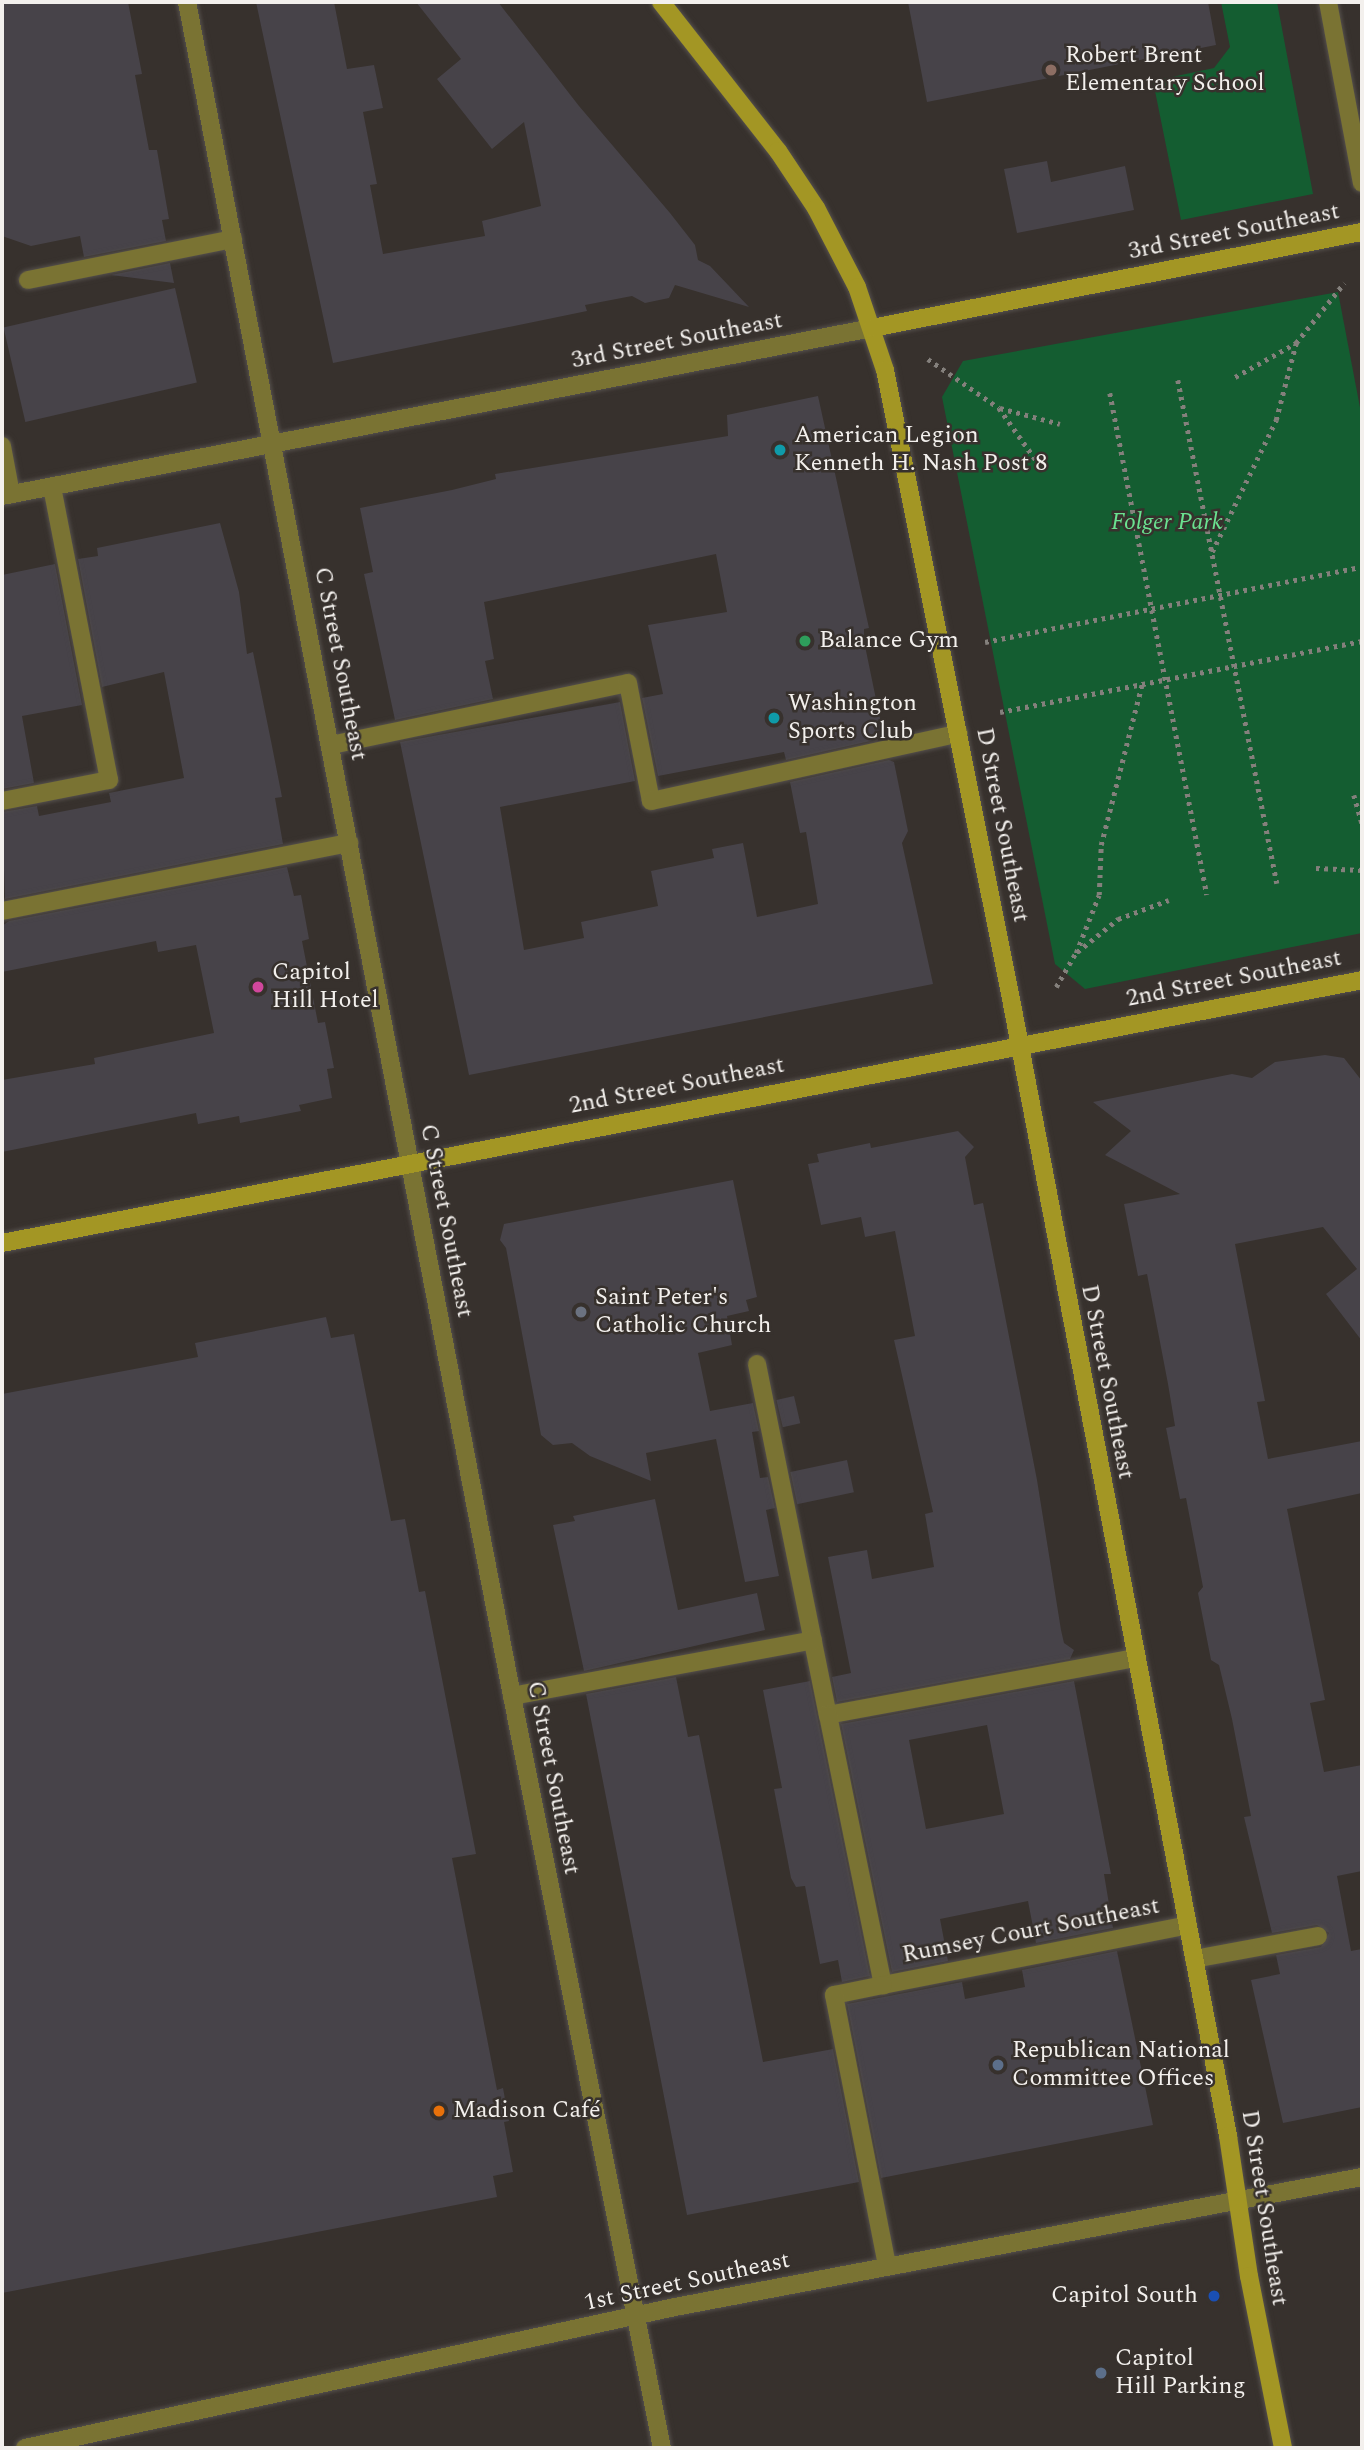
<!DOCTYPE html>
<html>
<head>
<meta charset="utf-8">
<style>
	body { margin:0 }
	#map { position:relative; width:1364px; height:2450px; overflow:hidden; background:#37312d; font-family:Spectral,serif }
	div>[style] { position:absolute }
	.green>* { inset:0; background:#145d31 }
	.building>* { inset:0; background:#474349; transform-origin:0 0 }
	.path>* { height:4.5px; margin-top:-2.25px; transform-origin:0; background:repeating-linear-gradient(90deg,#84807c 0 3.5px,transparent 0 8.5px) }
	.roads { filter:drop-shadow(0 0 2px #55504c) drop-shadow(0 0 2px #55504c) }
	.lane>* { height:18px; margin:-9px; padding:0 9px; transform-origin:9px; border-radius:9px; background:#7a7333 }
	.street>* { height:18px; margin:-9px; padding:0 9px; transform-origin:9px; border-radius:9px; background:#7a7333 }
	.secondary>* { height:18px; margin:-9px; padding:0 9px; transform-origin:9px; border-radius:9px; background:#a39624 }
	.dots>* { width:19px; height:19px; translate:-50% -50%; box-sizing:border-box; border:4px solid #37312d; border-radius:50% }
	span { translate:-50% -50%; white-space:nowrap; text-align:center; line-height:1.15; -webkit-text-stroke:5px #37312d; paint-order:stroke }
	.poi-label { font-size:24px; color:#f3f0ed }
	.left { translate:0 -50%; text-align:left }
	.right { translate:-100% -50%; text-align:right }
	.street-label { font-size:24px; color:#f3f0ed }
	.park-label { font-size:24px; color:#6ae290; font-style:italic }
	.frame { position:absolute; inset:0; border:4px solid #f3f0ed; pointer-events:none }
</style>
</head>
<body>
<div id="map">
	<div class="green">
		<div style="clip-path:polygon(1221px 2px,1277px 2px,1313px 194px,1181px 220px,1153px 81px,1214px 68px,1230px 47px)"></div>
		<div style="clip-path:polygon(1338px 292px,1362px 418px,1362px 933px,1085px 989px,1055px 964px,942px 397px,963px 361px)"></div>
	</div>
	<div class="building">
		<div style="clip-path:polygon(2px 2px,128px 2px,142px 74px,135px 75px,149px 150px,157px 150px,169px 219px,162px 220px,166px 241px,84px 257px,80px 236px,31px 246px,2px 236px)"></div>
		<div style="clip-path:polygon(256px 2px,334px 2px,347px 69px,374px 65px,383px 108px,363px 112px,377px 184px,370px 185px,383px 254px,485px 236px,482px 221px,541px 206px,524px 122px,492px 149px,437px 79px,461px 59px,416px 2px,498px 2px,579px 106px,670px 213px,695px 245px,698px 260px,710px 266px,749px 307px,675px 285px,669px 298px,645px 303px,632px 296px,585px 305px,587px 311px,333px 363px)"></div>
		<div style="clip-path:polygon(908px 2px,1208px 2px,1216px 45px,927px 102px)"></div>
		<div style="clip-path:polygon(1047px 161px,1051px 182px,1125px 166px,1134px 210px,1017px 233px,1004px 169px)"></div>
		<div style="clip-path:polygon(170px 263px,174px 283px,111px 275px)"></div>
		<div style="left:175px;top:288px;width:97px;height:176px;rotate:77deg"></div>
		<div style="clip-path:polygon(818px 396px,869px 628px,864px 629px,864px 641px,884px 738px,786px 760px,784px 752px,658px 776px,642px 698px,663px 694px,648px 625px,727px 612px,716px 554px,484px 602px,494px 659px,485px 661px,493px 699px,395px 720px,364px 574px,373px 572px,360px 508px,452px 490px,496px 479px,495px 474px,728px 436px,727px 415px)"></div>
		<div style="clip-path:polygon(220px 523px,239px 592px,247px 654px,253px 652px,272px 746px,282px 797px,275px 798px,283px 844px,5px 899px,2px 812px,37px 806px,39px 816px,111px 802px,109px 793px,184px 778px,164px 672px,102px 687px,78px 559px,98px 556px,97px 548px)"></div>
		<div style="clip-path:polygon(55px 564px,82px 705px,22px 716px,34px 783px,2px 789px,2px 575px)"></div>
		<div style="clip-path:polygon(620px 702px,635px 781px,500px 807px,524px 950px,584px 938px,581px 922px,658px 906px,651px 871px,714px 858px,712px 849px,743px 843px,757px 917px,818px 904px,806px 832px,800px 833px,790px 782px,889px 760px,894px 762px,908px 831px,902px 843px,933px 984px,469px 1075px,400px 742px)"></div>
		<div style="clip-path:polygon(287px 867px,294px 896px,301px 895px,309px 939px,302px 941px,318px 1023px,325px 1022px,334px 1068px,327px 1069px,332px 1098px,299px 1105px,301px 1111px,240px 1123px,239px 1116px,198px 1124px,196px 1113px,2px 1152px,2px 1080px,95px 1064px,94px 1058px,214px 1033px,196px 945px,158px 952px,156px 941px,2px 972px,2px 926px,9px 921px)"></div>
		<div style="clip-path:polygon(1325px 1055px,1344px 1058px,1362px 1081px,1362px 1341px,1326px 1294px,1357px 1269px,1323px 1227px,1235px 1244px,1265px 1401px,1257px 1402px,1268px 1459px,1362px 1441px,1362px 1493px,1287px 1509px,1325px 1700px,1310px 1703px,1324px 1772px,1362px 1765px,1362px 1871px,1337px 1876px,1351px 1951px,1362px 1949px,1362px 2107px,1283px 2123px,1251px 1980px,1280px 1974px,1276px 1955px,1321px 1947px,1329px 1933px,1317px 1925px,1272px 1933px,1244px 1817px,1251px 1816px,1232px 1719px,1219px 1665px,1211px 1660px,1198px 1593px,1203px 1587px,1186px 1498px,1180px 1499px,1166px 1428px,1175px 1426px,1168px 1384px,1147px 1274px,1138px 1276px,1124px 1204px,1180px 1194px,1105px 1155px,1131px 1131px,1093px 1102px,1232px 1074px,1252px 1078px,1275px 1062px)"></div>
		<div style="clip-path:polygon(958px 1131px,974px 1147px,965px 1157px,974px 1205px,983px 1203px,1037px 1480px,1061px 1630px,1064px 1643px,1074px 1650px,1070px 1659px,837px 1702px,832px 1677px,851px 1673px,828px 1557px,867px 1550px,872px 1579px,934px 1567px,925px 1514px,933px 1512px,894px 1340px,915px 1336px,895px 1231px,865px 1237px,861px 1217px,821px 1225px,808px 1164px,819px 1162px,817px 1154px,870px 1143px,871px 1148px)"></div>
		<div style="clip-path:polygon(733px 1180px,757px 1297px,746px 1300px,749px 1311px,727px 1316px,732px 1345px,698px 1353px,710px 1411px,753px 1403px,759px 1431px,752px 1432px,760px 1478px,768px 1477px,775px 1508px,766px 1510px,779px 1576px,745px 1582px,716px 1439px,646px 1453px,651px 1481px,590px 1456px,572px 1443px,553px 1445px,541px 1435px,506px 1248px,500px 1240px,504px 1224px)"></div>
		<div style="clip-path:polygon(326px 1317px,331px 1338px,354px 1334px,391px 1521px,405px 1519px,419px 1592px,425px 1591px,476px 1854px,452px 1858px,497px 2090px,503px 2088px,509px 2121px,504px 2122px,513px 2172px,493px 2176px,497px 2197px,2px 2293px,2px 1394px,198px 1357px,195px 1343px)"></div>
		<div style="left:794px;top:1396px;width:28px;height:18px;rotate:77deg"></div>
		<div style="left:847px;top:1460px;width:33px;height:58px;rotate:78deg"></div>
		<div style="clip-path:polygon(655px 1499px,678px 1610px,757px 1593px,765px 1630px,584px 1671px,553px 1525px,575px 1521px,573px 1516px)"></div>
		<div style="clip-path:polygon(676px 1677px,688px 1737px,699px 1735px,763px 2062px,833px 2049px,859px 2182px,687px 2215px,586px 1694px)"></div>
		<div style="clip-path:polygon(810px 1681px,870px 1976px,842px 1982px,838px 1960px,820px 1964px,805px 1886px,796px 1887px,791px 1878px,774px 1789px,782px 1788px,763px 1690px)"></div>
		<div style="clip-path:polygon(evenodd,1074px 1681px,1111px 1874px,1104px 1874px,1113px 1928px,1036px 1943px,1028px 1901px,940px 1919px,948px 1961px,892px 1972px,841px 1724px,1074px 1681px,987px 1725px,1004px 1814px,926px 1829px,909px 1740px,987px 1725px)"></div>
		<div style="clip-path:polygon(1117px 1951px,1153px 2125px,881px 2178px,847px 2004px,962px 1982px,965px 1999px,1025px 1987px,1022px 1970px)"></div>
	</div>
	<div class="path">
		<div style="left:928px;top:359px;width:86px;rotate:34.6deg"></div>
		<div style="left:999px;top:408px;width:64px;rotate:54.6deg"></div>
		<div style="left:1235px;top:377px;width:70px;rotate:-29.1deg"></div>
		<div style="left:1296px;top:343px;width:77px;rotate:-51.3deg"></div>
		<div style="left:1178px;top:380px;width:513px;rotate:78.87deg"></div>
		<div style="left:1110px;top:393px;width:511px;rotate:79.06deg"></div>
		<div style="left:1000px;top:408px;width:62px;rotate:14.9deg"></div>
		<div style="left:1212px;top:552px;width:147px;rotate:-64.1deg"></div>
		<div style="left:1276px;top:420px;width:80px;rotate:-75.4deg"></div>
		<div style="left:985px;top:642px;width:384px;rotate:-11.3deg"></div>
		<div style="left:1000px;top:712px;width:369px;rotate:-11.1deg"></div>
		<div style="left:1354px;top:795px;width:29px;rotate:74deg"></div>
		<div style="left:1316px;top:868px;width:46px;rotate:2.5deg"></div>
		<div style="left:1077px;top:952px;width:53px;rotate:-38.8deg"></div>
		<div style="left:1118px;top:919px;width:54px;rotate:-20.4deg"></div>
		<div style="left:1056px;top:987px;width:39px;rotate:-60deg"></div>
		<div style="left:1076px;top:953px;width:62px;rotate:-68.4deg"></div>
		<div style="left:1099px;top:895px;width:50px;rotate:-87.7deg"></div>
		<div style="left:1101px;top:845px;width:166px;rotate:-75.7deg"></div>
	</div>
	<div class="roads">
		<div class="lane">
			<div style="left:28px;top:280px;width:209px;rotate:-11.3deg"></div>
			<div style="left:2px;top:446px;width:49px;rotate:79.4deg"></div>
			<div style="left:331px;top:745px;width:303px;rotate:-11.8deg"></div>
			<div style="left:628px;top:683px;width:120px;rotate:79deg"></div>
			<div style="left:651px;top:801px;width:315px;rotate:-12.4deg"></div>
			<div style="left:2px;top:801px;width:109px;rotate:-11.1deg"></div>
			<div style="left:109px;top:780px;width:299px;rotate:-101deg"></div>
			<div style="left:2px;top:911px;width:354px;rotate:-11.1deg"></div>
			<div style="left:757px;top:1364px;width:358px;rotate:78.6deg"></div>
			<div style="left:1135px;top:1658px;width:312px;rotate:169.5deg"></div>
			<div style="left:828px;top:1715px;width:276px;rotate:78.5deg"></div>
			<div style="left:883px;top:1985px;width:311px;rotate:-11.1deg"></div>
			<div style="left:512px;top:1696px;width:306px;rotate:-10.5deg"></div>
			<div style="left:1194px;top:1959px;width:126px;rotate:-10.5deg"></div>
			<div style="left:883px;top:1985px;width:50px;rotate:168.5deg"></div>
			<div style="left:834px;top:1995px;width:276px;rotate:78.9deg"></div>
		</div>
		<div class="street">
			<div style="left:187px;top:2px;width:1725px;rotate:79.14deg"></div>
			<div style="left:512px;top:1696px;width:767px;rotate:78.72deg"></div>
			<div style="left:1328px;top:2px;width:184px;rotate:79.4deg"></div>
			<div style="left:2px;top:496px;width:886px;rotate:-10.93deg"></div>
			<div style="left:25px;top:2448px;width:665px;rotate:-12.24deg"></div>
			<div style="left:675px;top:2307px;width:699px;rotate:-10.72deg"></div>
		</div>
		<div class="secondary">
			<div style="left:661px;top:2px;width:189px;rotate:51.9deg"></div>
			<div style="left:778px;top:151px;width:69px;rotate:56.3deg"></div>
			<div style="left:816px;top:208px;width:89px;rotate:62.6deg"></div>
			<div style="left:857px;top:287px;width:88px;rotate:71.4deg"></div>
			<div style="left:885px;top:370px;width:641px;rotate:78.67deg"></div>
			<div style="left:1011px;top:999px;width:1158px;rotate:79.19deg"></div>
			<div style="left:1228px;top:2136px;width:142px;rotate:81.5deg"></div>
			<div style="left:1249px;top:2276px;width:175px;rotate:78.8deg"></div>
			<div style="left:872px;top:328px;width:499px;rotate:-11.1deg"></div>
			<div style="left:2px;top:1243px;width:1385px;rotate:-10.94deg"></div>
		</div>
	</div>
	<div class="dots">
		<div style="left:1051px;top:70px;background:#8d6e63"></div>
		<div style="left:780px;top:450px;background:#0f9aa8"></div>
		<div style="left:805px;top:641px;background:#2e9e5b"></div>
		<div style="left:774px;top:718px;background:#0f9aa8"></div>
		<div style="left:258px;top:987px;background:#d1479c"></div>
		<div style="left:581px;top:1312px;background:#6b7280"></div>
		<div style="left:998px;top:2065px;background:#5c6f8a"></div>
		<div style="left:439px;top:2111px;background:#e8710a"></div>
		<div style="left:1214px;top:2296px;background:#1a4fb4"></div>
		<div style="left:1101px;top:2373px;background:#5c6f8a"></div>
	</div>
	<div class="poi-label">
		<span class="left" style="left:1065px;top:70px">Robert Brent<br>Elementary School</span>
		<span class="left" style="left:794px;top:450px">American Legion<br>Kenneth H. Nash Post 8</span>
		<span class="left" style="left:819px;top:641px">Balance Gym</span>
		<span class="left" style="left:788px;top:718px">Washington<br>Sports Club</span>
		<span class="left" style="left:272px;top:987px">Capitol<br>Hill Hotel</span>
		<span class="left" style="left:595px;top:1312px">Saint Peter's<br>Catholic Church</span>
		<span class="left" style="left:1012px;top:2065px">Republican National<br>Committee Offices</span>
		<span class="left" style="left:453px;top:2111px">Madison Café</span>
		<span class="right" style="left:1198px;top:2296px">Capitol South</span>
		<span class="left" style="left:1115px;top:2373px">Capitol<br>Hill Parking</span>
	</div>
	<div class="street-label">
		<span style="left:1234px;top:232px;rotate:-11deg">3rd Street Southeast</span>
		<span style="left:677px;top:341px;rotate:-11deg">3rd Street Southeast</span>
		<span style="left:340px;top:664px;rotate:79deg">C Street Southeast</span>
		<span style="left:1002px;top:825px;rotate:79deg">D Street Southeast</span>
		<span style="left:1234px;top:979px;rotate:-11deg">2nd Street Southeast</span>
		<span style="left:677px;top:1086px;rotate:-11deg">2nd Street Southeast</span>
		<span style="left:446px;top:1221px;rotate:79deg">C Street Southeast</span>
		<span style="left:1107px;top:1382px;rotate:79deg">D Street Southeast</span>
		<span style="left:553px;top:1778px;rotate:79deg">C Street Southeast</span>
		<span style="left:1031px;top:1931px;rotate:-11deg">Rumsey Court Southeast</span>
		<span style="left:1264px;top:2208px;rotate:81deg">D Street Southeast</span>
		<span style="left:687px;top:2282px;rotate:-12deg">1st Street Southeast</span>
	</div>
	<div class="park-label">
		<span style="left:1167px;top:523px">Folger Park</span>
	</div>
	<div class="frame"></div>
</div>
</body>
</html>
